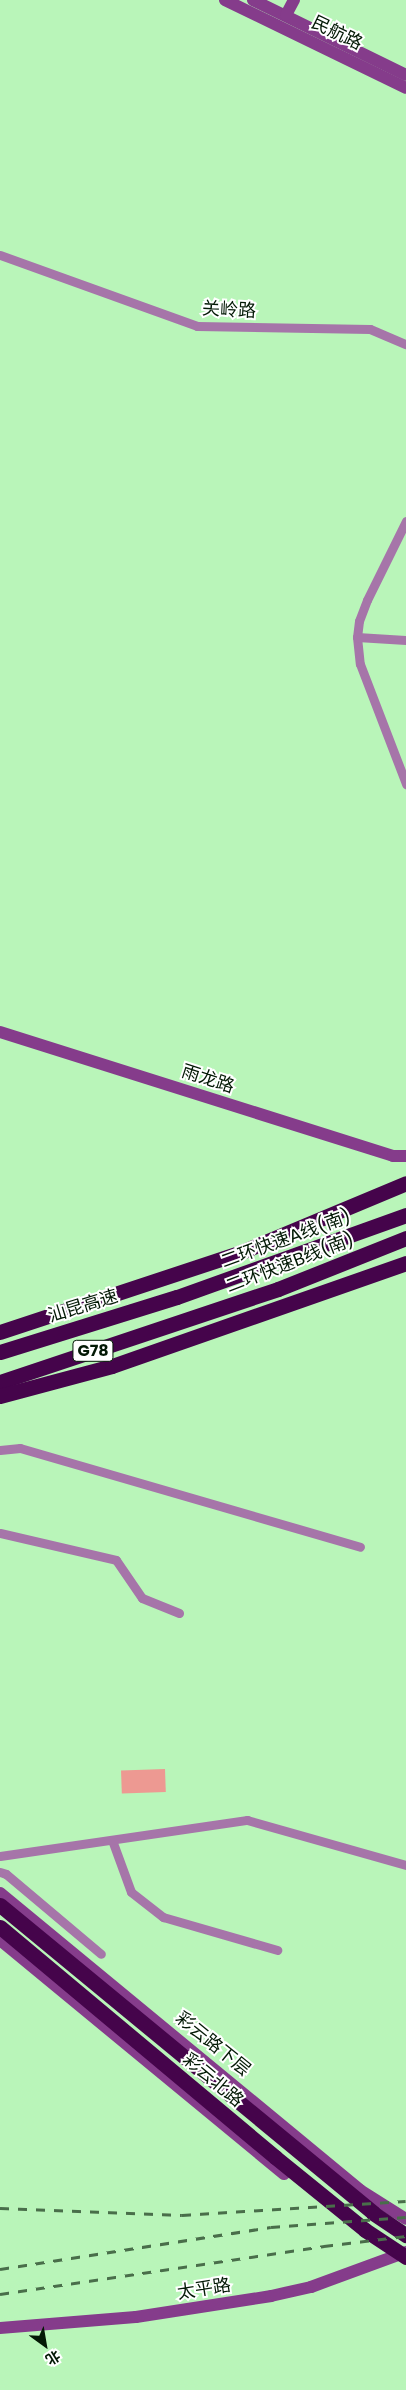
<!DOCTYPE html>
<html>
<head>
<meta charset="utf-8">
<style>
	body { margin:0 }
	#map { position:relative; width:406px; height:2390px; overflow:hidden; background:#b9f5b9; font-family:Poppins,"Noto Sans SC",sans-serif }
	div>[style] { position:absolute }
	.green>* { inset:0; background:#ed9992; transform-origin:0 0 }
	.street>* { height:9px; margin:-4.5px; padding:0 4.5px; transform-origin:4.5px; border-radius:4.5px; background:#a675a9 }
	.secondary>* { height:12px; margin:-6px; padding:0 6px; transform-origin:6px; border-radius:6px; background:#853c8b }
	.highway>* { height:15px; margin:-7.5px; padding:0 7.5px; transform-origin:7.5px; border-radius:7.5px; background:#45044b }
	.rail>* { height:3px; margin-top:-1.5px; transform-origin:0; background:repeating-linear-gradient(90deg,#496e4a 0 9px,transparent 0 18px) }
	span { translate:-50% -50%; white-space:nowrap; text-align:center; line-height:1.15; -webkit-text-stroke:4px #fff; paint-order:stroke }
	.shield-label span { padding:1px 4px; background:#fff; border:1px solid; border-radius:4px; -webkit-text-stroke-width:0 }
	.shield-label { font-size:16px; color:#031905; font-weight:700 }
	.street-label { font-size:18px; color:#031905 }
	.north { position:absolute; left:20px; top:2320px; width:50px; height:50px; -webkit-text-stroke:4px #fff; paint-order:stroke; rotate:148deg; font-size:14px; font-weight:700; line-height:20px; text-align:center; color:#031905 }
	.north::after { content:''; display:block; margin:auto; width:18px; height:22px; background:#031905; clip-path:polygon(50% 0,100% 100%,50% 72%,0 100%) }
</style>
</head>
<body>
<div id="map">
	<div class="green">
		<div style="left:165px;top:1769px;width:23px;height:44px;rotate:88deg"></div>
	</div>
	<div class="street">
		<div style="left:0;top:255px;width:209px;rotate:19.8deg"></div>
		<div style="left:197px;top:326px;width:173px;rotate:1deg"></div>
		<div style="left:370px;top:329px;width:39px;rotate:23deg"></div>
		<div style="left:406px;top:521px;width:88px;rotate:116.3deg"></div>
		<div style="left:367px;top:600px;width:22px;rotate:111deg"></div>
		<div style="left:359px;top:621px;width:16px;rotate:97deg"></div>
		<div style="left:357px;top:637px;width:27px;rotate:84deg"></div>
		<div style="left:360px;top:664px;width:129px;rotate:69deg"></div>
		<div style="left:357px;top:637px;width:49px;rotate:3.5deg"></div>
		<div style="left:0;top:1450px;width:20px;rotate:-6deg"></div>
		<div style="left:20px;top:1448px;width:354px;rotate:16.2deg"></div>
		<div style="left:0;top:1533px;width:119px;rotate:13.1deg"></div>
		<div style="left:116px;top:1560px;width:46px;rotate:55.6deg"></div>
		<div style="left:142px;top:1598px;width:40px;rotate:22deg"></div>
		<div style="left:112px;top:1840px;width:55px;rotate:69.9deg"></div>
		<div style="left:131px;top:1892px;width:41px;rotate:38deg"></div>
		<div style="left:163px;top:1917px;width:119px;rotate:16.1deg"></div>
		<div style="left:0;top:1856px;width:250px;rotate:-8.3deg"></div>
		<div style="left:247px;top:1820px;width:165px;rotate:15.8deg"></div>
		<div style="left:0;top:1872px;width:6px;rotate:18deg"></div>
		<div style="left:6px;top:1874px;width:124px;rotate:40.1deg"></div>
	</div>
	<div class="secondary">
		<div style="left:225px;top:0;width:201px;rotate:25.9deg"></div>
		<div style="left:253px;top:0;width:170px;rotate:26.1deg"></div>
		<div style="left:286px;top:15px;width:17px;rotate:-62deg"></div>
		<div style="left:0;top:1032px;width:412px;rotate:17.5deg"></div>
		<div style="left:393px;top:1156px;width:13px"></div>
		<div style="left:0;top:1893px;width:467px;rotate:39.5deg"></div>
		<div style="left:360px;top:2190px;width:54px;rotate:32.2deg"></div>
		<div style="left:0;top:1940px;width:368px;rotate:39.5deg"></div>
		<div style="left:0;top:2328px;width:136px;rotate:-4.6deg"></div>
		<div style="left:136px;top:2317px;width:137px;rotate:-8.8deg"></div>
		<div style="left:271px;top:2296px;width:41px;rotate:-12.7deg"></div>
		<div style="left:311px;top:2287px;width:101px;rotate:-20.2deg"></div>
	</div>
	<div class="highway">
		<div style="left:0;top:1332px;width:252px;rotate:-18.3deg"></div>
		<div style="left:239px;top:1253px;width:181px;rotate:-22.7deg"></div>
		<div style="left:0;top:1352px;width:185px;rotate:-17.3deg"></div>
		<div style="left:177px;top:1297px;width:243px;rotate:-19.7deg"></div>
		<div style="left:0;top:1382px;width:293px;rotate:-18.5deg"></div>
		<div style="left:278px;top:1289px;width:138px;rotate:-21.7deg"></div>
		<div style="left:0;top:1396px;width:116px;rotate:-15deg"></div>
		<div style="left:112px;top:1366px;width:312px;rotate:-19.3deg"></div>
		<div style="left:0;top:1905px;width:484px;rotate:39.5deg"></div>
		<div style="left:373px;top:2213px;width:40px;rotate:34deg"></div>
		<div style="left:0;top:1927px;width:359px;rotate:39.9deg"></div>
		<div style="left:275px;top:2157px;width:116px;rotate:39deg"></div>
		<div style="left:365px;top:2230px;width:49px;rotate:33.4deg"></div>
	</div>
	<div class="rail">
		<div style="left:0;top:2208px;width:182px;rotate:2.2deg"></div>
		<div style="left:182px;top:2215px;width:224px;rotate:-3.6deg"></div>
		<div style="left:0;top:2269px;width:274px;rotate:-8.8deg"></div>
		<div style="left:271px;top:2227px;width:135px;rotate:-4.2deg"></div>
		<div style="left:0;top:2294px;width:328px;rotate:-8.4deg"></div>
		<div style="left:324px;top:2246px;width:83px;rotate:-7deg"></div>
	</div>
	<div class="shield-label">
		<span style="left:93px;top:1351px">G78</span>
	</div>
	<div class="street-label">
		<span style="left:337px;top:33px;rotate:26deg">民航路</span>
		<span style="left:229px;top:310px;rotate:3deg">关岭路</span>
		<span style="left:208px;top:1079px;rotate:18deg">雨龙路</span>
		<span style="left:286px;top:1239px;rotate:-20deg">二环快速A线(南)</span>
		<span style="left:290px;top:1263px;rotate:-21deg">二环快速B线(南)</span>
		<span style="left:83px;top:1306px;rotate:-17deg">汕昆高速</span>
		<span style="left:213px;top:2044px;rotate:39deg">彩云路下层</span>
		<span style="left:213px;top:2080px;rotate:40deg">彩云北路</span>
		<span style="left:204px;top:2289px;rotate:-9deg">太平路</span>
	</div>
	<div class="north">北</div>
</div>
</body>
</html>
